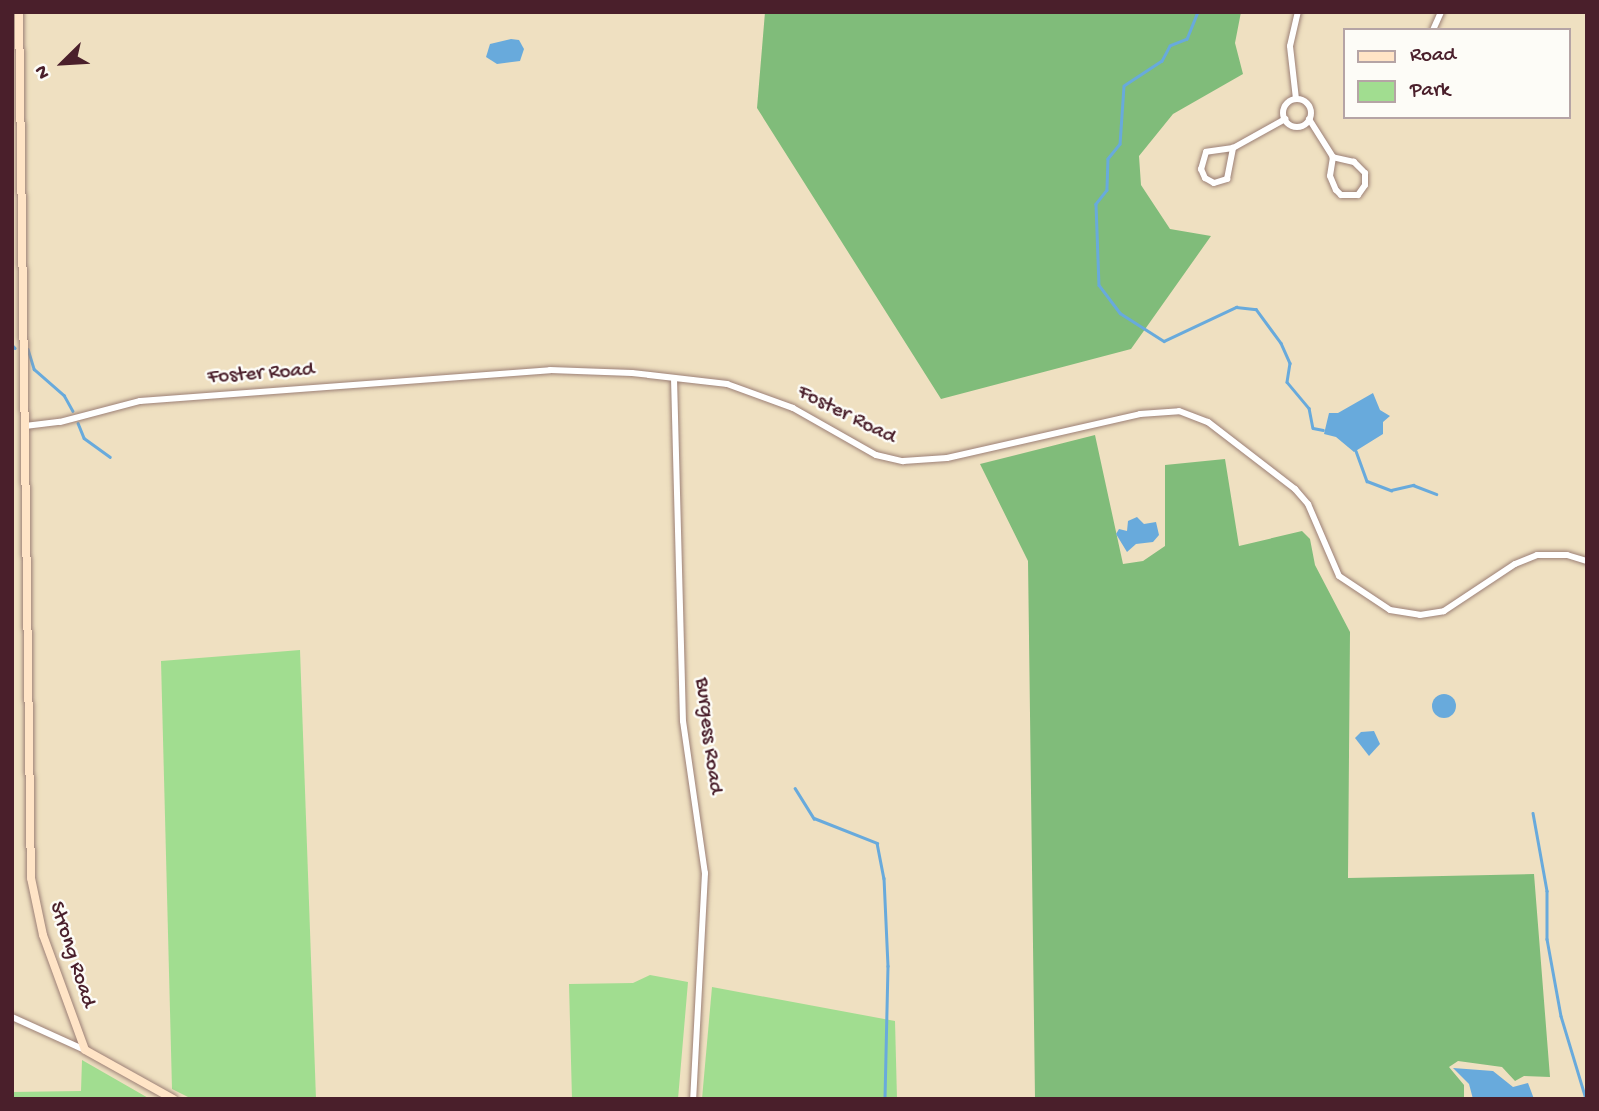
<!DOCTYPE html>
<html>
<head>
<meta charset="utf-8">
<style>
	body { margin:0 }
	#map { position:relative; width:1599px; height:1111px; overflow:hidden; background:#efe0c1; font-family:"Gochi Hand",sans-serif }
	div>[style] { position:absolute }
	.green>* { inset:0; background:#a1dd90 }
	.forest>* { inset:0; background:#80bc7a }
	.water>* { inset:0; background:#68aadc }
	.round { border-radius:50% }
	.stream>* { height:2.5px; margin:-1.25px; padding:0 1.25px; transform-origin:1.25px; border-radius:1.25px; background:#68aadc }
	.roads { filter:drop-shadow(0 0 2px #9c8076) drop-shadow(0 0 2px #9c8076) }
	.street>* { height:6px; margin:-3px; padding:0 3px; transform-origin:3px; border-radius:3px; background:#fff }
	.street>.ring { margin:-3px; padding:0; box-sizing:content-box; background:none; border:6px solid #fff; border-radius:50% }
	.secondary>* { height:8px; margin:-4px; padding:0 4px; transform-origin:4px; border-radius:4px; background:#ffe4c6 }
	span { translate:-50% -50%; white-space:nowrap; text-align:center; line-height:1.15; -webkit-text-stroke:5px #fdfcf7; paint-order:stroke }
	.street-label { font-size:21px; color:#4a1f2b }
	.frame { position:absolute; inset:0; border:14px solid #4a1f2b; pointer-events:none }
	.legend { position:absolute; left:1343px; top:28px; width:228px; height:91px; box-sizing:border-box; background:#fdfcf7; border:2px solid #b5a4a5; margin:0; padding:9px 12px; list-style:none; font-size:21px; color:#4a1f2b }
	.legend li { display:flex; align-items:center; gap:14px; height:35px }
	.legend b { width:35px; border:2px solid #b5a4a5 }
	.north { position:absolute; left:28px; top:28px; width:70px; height:70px; -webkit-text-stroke:5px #fdfcf7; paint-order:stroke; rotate:246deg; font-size:19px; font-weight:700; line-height:28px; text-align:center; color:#4a1f2b }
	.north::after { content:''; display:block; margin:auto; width:24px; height:32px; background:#4a1f2b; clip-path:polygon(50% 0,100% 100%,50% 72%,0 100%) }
</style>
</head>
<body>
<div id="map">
	<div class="green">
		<div style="clip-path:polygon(300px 650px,316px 1099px,192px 1099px,172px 1089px,161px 661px)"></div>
		<div style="clip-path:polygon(650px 975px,688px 982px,678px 1099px,572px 1099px,569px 984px,633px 983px)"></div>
		<div style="clip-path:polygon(712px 987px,895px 1021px,897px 1099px,702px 1099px)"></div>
		<div style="clip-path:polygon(82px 1060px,150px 1099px,12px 1099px,12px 1092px,81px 1091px)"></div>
	</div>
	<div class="forest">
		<div style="clip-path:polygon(765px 12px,1241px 12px,1235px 43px,1243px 74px,1173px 114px,1139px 156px,1141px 185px,1170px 229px,1211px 236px,1131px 349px,941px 399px,757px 108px)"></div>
		<div style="clip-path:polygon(1095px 435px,1123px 564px,1143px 561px,1165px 546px,1165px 465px,1225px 459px,1239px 546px,1302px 531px,1310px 539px,1315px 565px,1350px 632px,1348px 878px,1534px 874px,1550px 1077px,1524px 1076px,1515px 1081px,1502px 1067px,1458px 1061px,1449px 1067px,1464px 1085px,1464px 1099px,1035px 1099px,1028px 561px,980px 464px)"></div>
	</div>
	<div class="water">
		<div style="clip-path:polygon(511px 39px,519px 40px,524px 49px,520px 61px,497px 64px,486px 57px,490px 44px)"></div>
		<div style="clip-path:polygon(1373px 393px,1380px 410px,1390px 416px,1383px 422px,1383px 434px,1354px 452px,1336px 437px,1324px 434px,1329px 413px,1338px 413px)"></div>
		<div style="clip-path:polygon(1137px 517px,1144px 524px,1156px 522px,1159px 535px,1153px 542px,1136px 544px,1127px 552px,1116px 534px,1119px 529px,1127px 531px,1128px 521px)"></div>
		<div class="round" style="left:1432px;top:694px;width:24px;height:24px"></div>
		<div style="clip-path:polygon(1374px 731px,1380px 744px,1369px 756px,1355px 738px,1361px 732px)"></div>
		<div style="clip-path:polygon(1453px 1068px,1493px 1071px,1513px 1087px,1528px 1083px,1534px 1099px,1473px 1099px,1469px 1084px)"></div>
	</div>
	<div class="stream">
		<div style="left:1198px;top:12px;width:29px;rotate:112deg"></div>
		<div style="left:1187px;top:39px;width:18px;rotate:158deg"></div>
		<div style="left:1170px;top:46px;width:17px;rotate:118deg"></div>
		<div style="left:1162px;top:61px;width:45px;rotate:146.7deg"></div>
		<div style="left:1124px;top:86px;width:58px;rotate:93.9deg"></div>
		<div style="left:1120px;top:144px;width:19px;rotate:129deg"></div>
		<div style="left:1108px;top:159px;width:31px;rotate:92deg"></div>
		<div style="left:1107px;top:190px;width:18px;rotate:128deg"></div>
		<div style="left:1096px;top:204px;width:81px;rotate:87.9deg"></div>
		<div style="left:1099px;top:285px;width:35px;rotate:53deg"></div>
		<div style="left:1120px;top:313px;width:52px;rotate:32.5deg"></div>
		<div style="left:1164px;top:341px;width:80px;rotate:-25.3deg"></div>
		<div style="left:1236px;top:307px;width:20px;rotate:6deg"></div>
		<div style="left:1256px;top:309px;width:42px;rotate:53.7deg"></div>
		<div style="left:1281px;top:343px;width:22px;rotate:66deg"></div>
		<div style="left:1290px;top:363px;width:19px;rotate:99deg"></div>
		<div style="left:1287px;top:382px;width:34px;rotate:50deg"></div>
		<div style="left:1309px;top:408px;width:20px;rotate:79deg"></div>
		<div style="left:1313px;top:428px;width:10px;rotate:11deg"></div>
		<div style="left:12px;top:345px;width:4px;rotate:45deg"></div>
		<div style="left:28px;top:349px;width:21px;rotate:73deg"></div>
		<div style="left:34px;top:369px;width:40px;rotate:41deg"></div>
		<div style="left:64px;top:395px;width:18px;rotate:61deg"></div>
		<div style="left:78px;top:423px;width:16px;rotate:68deg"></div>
		<div style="left:84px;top:438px;width:32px;rotate:36deg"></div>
		<div style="left:1356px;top:451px;width:32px;rotate:70deg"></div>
		<div style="left:1367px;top:481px;width:26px;rotate:21deg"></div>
		<div style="left:1391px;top:490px;width:23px;rotate:-13deg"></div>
		<div style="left:1413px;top:485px;width:25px;rotate:21deg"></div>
		<div style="left:795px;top:788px;width:36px;rotate:58deg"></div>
		<div style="left:814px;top:818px;width:68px;rotate:21.6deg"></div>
		<div style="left:877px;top:843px;width:36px;rotate:79deg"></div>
		<div style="left:884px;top:878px;width:88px;rotate:87.4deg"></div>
		<div style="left:888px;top:966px;width:133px;rotate:91.3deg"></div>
		<div style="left:1533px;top:813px;width:79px;rotate:79.8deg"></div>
		<div style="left:1547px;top:891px;width:48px;rotate:90deg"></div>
		<div style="left:1547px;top:939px;width:78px;rotate:79.7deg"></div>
		<div style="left:1561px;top:1016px;width:87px;rotate:73.2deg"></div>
	</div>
	<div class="roads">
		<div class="street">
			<div style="left:1433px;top:30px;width:20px;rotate:-66deg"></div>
			<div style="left:1296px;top:99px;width:53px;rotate:-96.5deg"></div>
			<div style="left:1290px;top:46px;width:35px;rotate:-77deg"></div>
			<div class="ring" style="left:1283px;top:99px;width:22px;height:22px"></div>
			<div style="left:1309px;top:119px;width:45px;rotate:57.7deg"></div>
			<div style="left:1333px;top:157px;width:19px;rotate:99deg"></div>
			<div style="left:1330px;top:176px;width:15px;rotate:67deg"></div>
			<div style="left:1336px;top:190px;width:7px;rotate:45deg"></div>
			<div style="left:1341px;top:195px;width:17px"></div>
			<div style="left:1358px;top:195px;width:12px;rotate:-55deg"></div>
			<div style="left:1365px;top:185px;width:12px;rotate:-90deg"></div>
			<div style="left:1365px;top:173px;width:16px;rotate:-135deg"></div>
			<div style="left:1354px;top:162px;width:22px;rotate:-167deg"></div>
			<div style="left:1233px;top:148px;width:27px;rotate:172deg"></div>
			<div style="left:1206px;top:152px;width:18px;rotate:106deg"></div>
			<div style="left:1201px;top:169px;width:10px;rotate:66deg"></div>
			<div style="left:1205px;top:178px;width:10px;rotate:29deg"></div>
			<div style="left:1214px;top:183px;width:14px;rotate:-17deg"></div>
			<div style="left:1227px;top:179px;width:32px;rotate:-79deg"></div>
			<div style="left:1233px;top:148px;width:60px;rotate:-29.1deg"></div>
			<div style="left:674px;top:378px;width:343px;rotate:88.5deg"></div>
			<div style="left:683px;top:721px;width:154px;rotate:81.8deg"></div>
			<div style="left:705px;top:873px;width:226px;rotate:93deg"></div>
			<div style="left:25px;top:426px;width:35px;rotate:-7deg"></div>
			<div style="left:60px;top:422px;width:83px;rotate:-14.7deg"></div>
			<div style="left:140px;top:401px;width:411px;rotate:-4.3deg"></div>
			<div style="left:550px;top:370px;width:82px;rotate:2.1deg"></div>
			<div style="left:632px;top:373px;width:96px;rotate:6.6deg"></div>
			<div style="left:727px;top:384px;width:70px;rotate:20deg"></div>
			<div style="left:793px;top:408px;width:95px;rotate:29.5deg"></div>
			<div style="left:876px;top:455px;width:28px;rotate:13deg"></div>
			<div style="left:903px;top:461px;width:44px;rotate:-3.9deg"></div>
			<div style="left:947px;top:458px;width:198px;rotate:-12.8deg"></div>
			<div style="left:1140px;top:414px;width:39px;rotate:-4deg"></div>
			<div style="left:1179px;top:411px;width:31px;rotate:21deg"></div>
			<div style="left:1208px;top:422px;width:110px;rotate:37.6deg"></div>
			<div style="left:1295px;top:489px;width:20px;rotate:49deg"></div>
			<div style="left:1308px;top:504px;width:78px;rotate:66.7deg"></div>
			<div style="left:1339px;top:576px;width:61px;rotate:33.7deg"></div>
			<div style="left:1390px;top:610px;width:30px;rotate:9deg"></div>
			<div style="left:1420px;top:615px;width:24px;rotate:-9deg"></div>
			<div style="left:1444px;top:611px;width:85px;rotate:-33.5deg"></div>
			<div style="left:1515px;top:564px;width:24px;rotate:-22deg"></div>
			<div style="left:1537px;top:555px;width:30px"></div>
			<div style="left:1567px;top:555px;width:21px;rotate:17deg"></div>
			<div style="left:12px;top:1017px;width:80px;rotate:24.3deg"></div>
		</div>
		<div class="secondary">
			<div style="left:19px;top:12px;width:866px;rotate:89.21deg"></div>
			<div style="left:31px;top:878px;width:58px;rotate:78.1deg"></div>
			<div style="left:43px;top:935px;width:122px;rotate:69.9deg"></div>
			<div style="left:85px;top:1050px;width:101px;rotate:29.1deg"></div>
		</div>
	</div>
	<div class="street-label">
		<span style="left:261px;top:375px;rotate:-4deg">Foster Road</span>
		<span style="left:846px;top:416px;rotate:27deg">Foster Road</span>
		<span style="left:707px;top:736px;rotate:83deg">Burgess Road</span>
		<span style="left:71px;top:955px;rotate:72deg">Strong Road</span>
	</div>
	<div class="frame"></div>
	<ul class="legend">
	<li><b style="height:9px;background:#ffe4c6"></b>Road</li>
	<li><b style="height:19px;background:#a1dd90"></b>Park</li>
	</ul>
	<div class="north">N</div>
</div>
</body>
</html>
